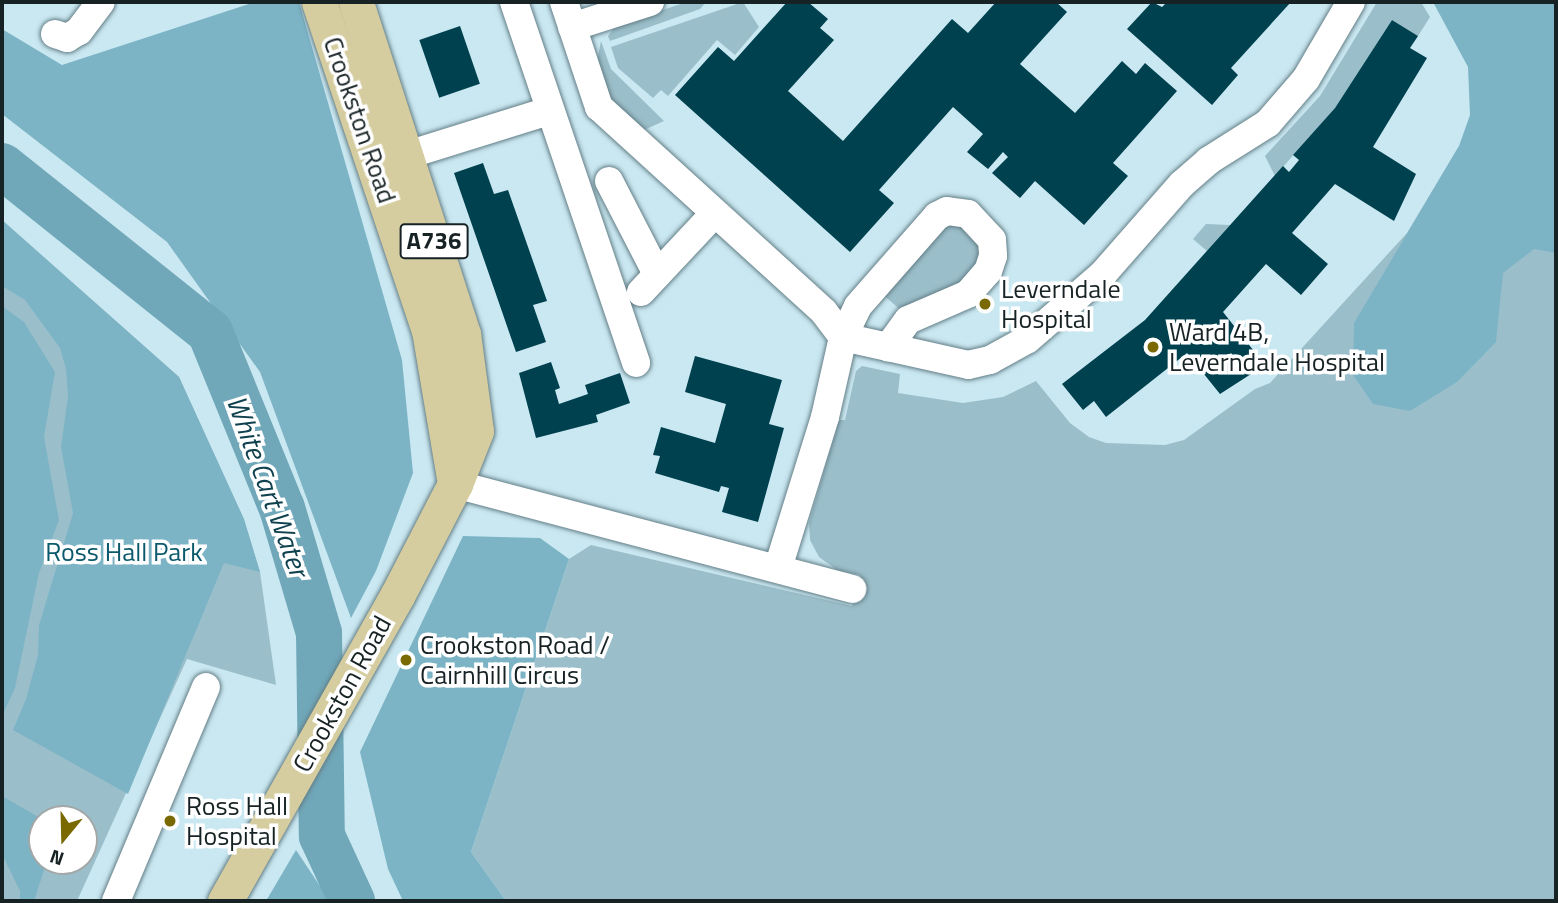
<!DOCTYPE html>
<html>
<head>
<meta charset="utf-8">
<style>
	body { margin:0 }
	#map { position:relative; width:1558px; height:903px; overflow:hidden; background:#cae8f1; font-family:"Titillium Web",sans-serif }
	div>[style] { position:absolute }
	.green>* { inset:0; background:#9bbfca }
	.forest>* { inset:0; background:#7cb4c6 }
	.river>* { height:46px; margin:-23px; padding:0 23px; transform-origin:23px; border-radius:23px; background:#70a8b9 }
	.building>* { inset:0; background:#004150; transform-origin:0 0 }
	.roads { filter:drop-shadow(0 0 2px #637e87) drop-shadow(0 0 2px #637e87) }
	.minor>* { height:28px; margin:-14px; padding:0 14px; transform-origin:14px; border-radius:14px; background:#fff }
	.major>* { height:35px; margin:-17.5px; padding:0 17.5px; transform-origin:17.5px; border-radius:17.5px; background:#d5cda0 }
	.dots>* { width:19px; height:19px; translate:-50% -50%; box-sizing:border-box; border:4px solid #fff; border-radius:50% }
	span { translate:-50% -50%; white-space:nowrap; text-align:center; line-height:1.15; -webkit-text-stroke:7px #fff; paint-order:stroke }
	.shield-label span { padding:2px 5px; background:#fff; border:2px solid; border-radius:5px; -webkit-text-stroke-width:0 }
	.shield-label { font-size:24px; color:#172225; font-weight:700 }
	.street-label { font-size:26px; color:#172225 }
	.poi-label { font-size:26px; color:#172225 }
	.left { translate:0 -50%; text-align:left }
	.park-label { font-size:26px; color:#0b596c }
	.water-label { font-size:28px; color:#0f414f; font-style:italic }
	.frame { position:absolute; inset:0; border:4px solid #172225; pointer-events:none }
	.north { position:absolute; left:28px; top:805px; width:70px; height:70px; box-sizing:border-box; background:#fff; border:2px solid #a2a7a8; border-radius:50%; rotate:199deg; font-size:19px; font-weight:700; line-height:28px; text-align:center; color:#172225 }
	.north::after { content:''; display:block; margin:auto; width:24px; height:32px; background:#796900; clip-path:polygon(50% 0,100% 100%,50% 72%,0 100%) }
</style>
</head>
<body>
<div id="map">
	<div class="green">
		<div style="clip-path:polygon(687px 2px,706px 2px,700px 9px,610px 41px,608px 36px,616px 25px)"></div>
		<div style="clip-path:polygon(743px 2px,759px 27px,735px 55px,717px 40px,668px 96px,661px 90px,653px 98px,618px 68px,611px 47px)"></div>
		<div style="clip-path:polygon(1377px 2px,1421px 2px,1430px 17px,1418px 36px,1392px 20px,1335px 108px,1275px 176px,1265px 156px,1320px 96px)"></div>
		<div style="clip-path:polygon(601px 41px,611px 69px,664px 121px,644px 130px,607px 96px,596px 66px)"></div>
		<div style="clip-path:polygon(1459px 146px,1556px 171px,1556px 901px,506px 901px,471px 852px,569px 559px,591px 545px,852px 606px,860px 575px,837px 570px,819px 557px,810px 540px,809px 523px,839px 420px,845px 420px,856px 371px,862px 366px,900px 374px,898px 393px,963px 403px,1003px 397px,1036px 381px,1070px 423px,1089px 437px,1106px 443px,1165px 445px,1184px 440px,1255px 389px,1270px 383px,1407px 233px)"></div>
		<div style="clip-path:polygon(evenodd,2px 220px,179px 377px,244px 520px,260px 572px,276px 685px,187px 659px,77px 901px,2px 901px,2px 220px,42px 819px,84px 819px,84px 861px,42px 861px,42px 819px)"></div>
		<div style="clip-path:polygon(958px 222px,980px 243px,981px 259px,962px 285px,904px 313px,880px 292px,941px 225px)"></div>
		<div style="clip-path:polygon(1206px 224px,1230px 225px,1207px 251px,1193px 239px)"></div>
	</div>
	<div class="forest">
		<div style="clip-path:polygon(255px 2px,299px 2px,402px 360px,413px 473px,376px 571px,351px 618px,260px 372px,167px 242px,2px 114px,2px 29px,62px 65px)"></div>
		<div style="clip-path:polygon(1433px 2px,1556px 2px,1556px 253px,1534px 249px,1503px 273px,1496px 342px,1457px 382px,1410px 411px,1373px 404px,1353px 375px,1354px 323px,1459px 146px,1470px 115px,1468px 67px)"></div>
		<div style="clip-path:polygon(2px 220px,179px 377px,244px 519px,260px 572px,224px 563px,128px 794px,13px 730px,26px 699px,38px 655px,39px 625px,73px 513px,61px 447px,68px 396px,66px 369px,60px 348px,25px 300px,2px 286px)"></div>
		<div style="clip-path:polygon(2px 306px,24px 322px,55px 372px,44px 437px,59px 520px,39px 573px,15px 688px,2px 716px)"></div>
		<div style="clip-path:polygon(463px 536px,540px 538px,569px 559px,471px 852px,506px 901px,403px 901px,388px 869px,360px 752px)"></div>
		<div style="clip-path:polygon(2px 796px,42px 819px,42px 861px,47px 861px,34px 901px,20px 901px,20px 891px,2px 854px)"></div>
		<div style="clip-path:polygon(296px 850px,328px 898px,328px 901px,266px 901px)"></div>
	</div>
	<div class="river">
		<div style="left:2px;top:166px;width:266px;rotate:38.6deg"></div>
		<div style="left:210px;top:332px;width:190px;rotate:67.8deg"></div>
		<div style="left:282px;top:508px;width:130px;rotate:73.5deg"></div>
		<div style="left:319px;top:633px;width:203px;rotate:89.2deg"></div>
		<div style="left:322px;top:836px;width:72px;rotate:65.2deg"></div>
	</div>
	<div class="building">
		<div style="clip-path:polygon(787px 2px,808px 2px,828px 19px,820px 28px,834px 40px,788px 91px,843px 141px,952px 19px,968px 33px,996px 2px,1056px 2px,1067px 12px,1020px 64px,1075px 113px,1122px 61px,1136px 74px,1145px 63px,1177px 91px,1113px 163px,1128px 176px,1084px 225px,1035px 181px,1020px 198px,992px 173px,1008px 157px,1003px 152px,988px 169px,967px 152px,983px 134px,953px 107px,879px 190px,894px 203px,850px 252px,675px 95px,718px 47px,734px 61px)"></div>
		<div style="clip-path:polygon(1152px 2px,1162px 7px,1167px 2px,1291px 2px,1231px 68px,1238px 75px,1212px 105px,1127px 29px)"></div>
		<div style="clip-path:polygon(1392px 20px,1418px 36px,1410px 48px,1427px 58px,1373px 147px,1416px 174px,1394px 221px,1335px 184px,1292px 233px,1328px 264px,1301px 295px,1266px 264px,1223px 312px,1265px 365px,1220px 394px,1187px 353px,1106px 417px,1094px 401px,1083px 410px,1062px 384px,1145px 320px,1283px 166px,1289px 172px,1299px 160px,1293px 155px,1335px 108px)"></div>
		<div style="left:460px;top:26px;width:61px;height:43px;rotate:71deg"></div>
		<div style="clip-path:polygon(483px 163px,494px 194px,508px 190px,547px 301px,533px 305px,546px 342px,516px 352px,454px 173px)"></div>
		<div style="clip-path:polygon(695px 356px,782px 380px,769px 424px,784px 428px,758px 522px,722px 512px,729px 488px,721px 486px,719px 492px,655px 473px,660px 456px,653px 455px,661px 427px,715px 443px,726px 404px,685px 392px)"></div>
		<div style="clip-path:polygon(551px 362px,560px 388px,555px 390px,559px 404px,588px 394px,585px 385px,620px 373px,630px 403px,596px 415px,598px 422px,536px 438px,519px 373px)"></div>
	</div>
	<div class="roads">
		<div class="minor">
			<div style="left:514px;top:2px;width:381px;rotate:71.3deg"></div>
			<div style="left:564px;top:2px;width:111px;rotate:71.6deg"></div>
			<div style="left:599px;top:107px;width:304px;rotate:42.3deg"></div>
			<div style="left:824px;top:312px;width:31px;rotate:53deg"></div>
			<div style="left:843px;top:337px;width:128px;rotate:12.6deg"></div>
			<div style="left:968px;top:365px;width:23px;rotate:-13deg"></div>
			<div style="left:990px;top:360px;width:43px;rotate:-28.9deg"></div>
			<div style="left:1028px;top:339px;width:98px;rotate:-40.9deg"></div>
			<div style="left:1102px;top:275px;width:121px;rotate:-48.7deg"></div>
			<div style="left:1182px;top:184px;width:35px;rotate:-41deg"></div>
			<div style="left:1208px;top:161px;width:71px;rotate:-32.3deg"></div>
			<div style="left:1268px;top:123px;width:58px;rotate:-49.2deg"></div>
			<div style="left:1306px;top:79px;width:89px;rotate:-59.7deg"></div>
			<div style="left:572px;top:27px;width:82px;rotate:-17.8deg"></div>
			<div style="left:55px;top:34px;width:13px;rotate:18deg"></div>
			<div style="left:67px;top:38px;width:14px;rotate:-30deg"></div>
			<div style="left:79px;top:31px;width:36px;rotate:-53deg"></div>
			<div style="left:385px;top:162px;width:172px;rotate:-17.3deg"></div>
			<div style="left:609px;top:181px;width:105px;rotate:62.7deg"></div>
			<div style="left:641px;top:292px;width:108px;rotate:-46.9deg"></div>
			<div style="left:455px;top:484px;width:411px;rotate:14.8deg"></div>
			<div style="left:778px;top:568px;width:158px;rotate:-72.7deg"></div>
			<div style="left:825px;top:417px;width:82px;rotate:-77.3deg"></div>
			<div style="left:843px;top:337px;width:34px;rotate:-64deg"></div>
			<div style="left:858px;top:306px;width:120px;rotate:-48.7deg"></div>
			<div style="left:937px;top:216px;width:11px;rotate:-27deg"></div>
			<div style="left:947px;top:211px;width:21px;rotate:8deg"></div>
			<div style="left:968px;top:214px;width:35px;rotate:47deg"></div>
			<div style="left:992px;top:240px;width:16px;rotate:86deg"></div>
			<div style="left:993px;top:256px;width:16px;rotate:108deg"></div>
			<div style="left:988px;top:271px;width:30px;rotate:131deg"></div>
			<div style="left:968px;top:294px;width:65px;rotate:156.6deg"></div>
			<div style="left:908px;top:320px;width:34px;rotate:126deg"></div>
			<div style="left:116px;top:901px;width:232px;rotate:-67.2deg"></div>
		</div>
		<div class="major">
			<div style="left:319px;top:2px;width:346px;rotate:71.5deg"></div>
			<div style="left:429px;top:330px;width:156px;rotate:80.4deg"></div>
			<div style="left:225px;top:901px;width:352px;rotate:-60.6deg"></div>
			<div style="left:398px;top:594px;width:124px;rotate:-62.6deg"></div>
			<div style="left:455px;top:484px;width:57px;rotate:-68.4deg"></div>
			<div style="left:476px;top:431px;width:98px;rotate:-97.6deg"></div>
			<div style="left:463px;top:334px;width:349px;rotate:-107.9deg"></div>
		</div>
	</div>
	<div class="dots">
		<div style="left:985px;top:304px;background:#796900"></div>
		<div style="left:1153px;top:347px;background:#796900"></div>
		<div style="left:406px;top:660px;background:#796900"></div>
		<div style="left:170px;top:821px;background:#796900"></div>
	</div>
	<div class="shield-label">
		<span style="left:434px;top:241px">A736</span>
	</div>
	<div class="street-label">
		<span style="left:360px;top:120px;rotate:71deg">Crookston Road</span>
		<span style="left:342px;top:694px;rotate:-61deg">Crookston Road</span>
	</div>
	<div class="poi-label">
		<span class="left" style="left:1001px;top:304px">Leverndale<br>Hospital</span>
		<span class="left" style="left:1169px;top:347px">Ward 4B,<br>Leverndale Hospital</span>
		<span class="left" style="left:420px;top:660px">Crookston Road /<br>Cairnhill Circus</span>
		<span class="left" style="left:186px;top:821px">Ross Hall<br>Hospital</span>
	</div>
	<div class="park-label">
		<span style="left:124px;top:552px">Ross Hall Park</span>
	</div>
	<div class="water-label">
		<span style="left:268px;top:486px;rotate:70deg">White Cart Water</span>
	</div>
	<div class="frame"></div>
	<div class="north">N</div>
</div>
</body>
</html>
